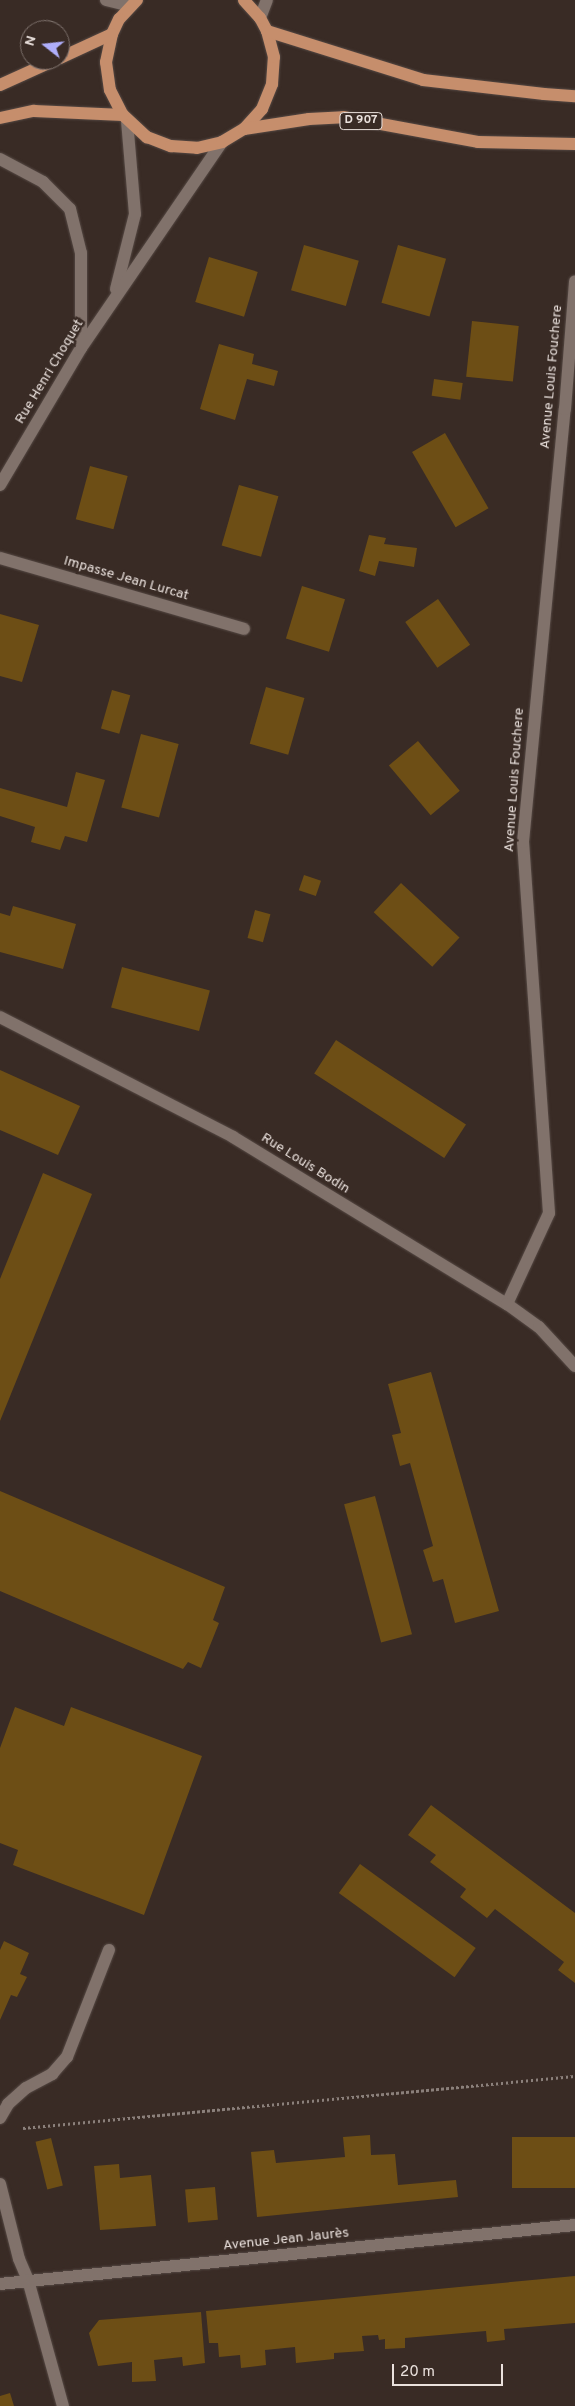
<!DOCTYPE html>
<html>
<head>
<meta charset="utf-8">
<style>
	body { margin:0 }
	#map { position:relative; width:575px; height:2406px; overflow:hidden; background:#392b25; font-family:Overpass,sans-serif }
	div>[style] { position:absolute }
	.building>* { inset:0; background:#6d4e15; transform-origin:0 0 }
	.path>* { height:3px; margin-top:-1.5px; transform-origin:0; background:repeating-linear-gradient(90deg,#8b807b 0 2.5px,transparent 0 5px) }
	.roads { filter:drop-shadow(0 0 1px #554944) drop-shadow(0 0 1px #554944) }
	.service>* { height:12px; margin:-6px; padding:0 6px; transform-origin:6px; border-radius:6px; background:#81726b }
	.minor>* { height:12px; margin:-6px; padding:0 6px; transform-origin:6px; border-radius:6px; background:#81726b }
	.tertiary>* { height:12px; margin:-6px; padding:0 6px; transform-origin:6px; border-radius:6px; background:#81726b }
	.primary>* { height:12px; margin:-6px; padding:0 6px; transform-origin:6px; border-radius:6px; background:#c68e6c }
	span { translate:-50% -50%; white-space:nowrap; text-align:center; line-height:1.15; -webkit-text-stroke:5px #392b25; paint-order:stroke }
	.shield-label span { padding:1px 4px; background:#392b25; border:1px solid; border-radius:4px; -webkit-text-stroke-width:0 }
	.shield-label { font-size:12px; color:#eae1dd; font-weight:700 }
	.street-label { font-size:14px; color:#eae1dd }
	.north { position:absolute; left:20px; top:20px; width:50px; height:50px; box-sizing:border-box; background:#392b25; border:1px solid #80746f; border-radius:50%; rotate:286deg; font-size:14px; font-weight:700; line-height:20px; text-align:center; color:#eae1dd }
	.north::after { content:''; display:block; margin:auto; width:18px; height:22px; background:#afaefa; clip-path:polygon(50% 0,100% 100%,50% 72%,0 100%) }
	.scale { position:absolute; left:392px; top:2364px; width:111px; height:22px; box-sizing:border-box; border:2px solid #eae1dd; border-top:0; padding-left:6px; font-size:15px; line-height:18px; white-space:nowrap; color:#eae1dd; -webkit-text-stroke:4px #392b25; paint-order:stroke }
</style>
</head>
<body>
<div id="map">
	<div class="building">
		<div style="left:304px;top:245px;width:57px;height:47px;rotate:16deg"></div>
		<div style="left:398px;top:245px;width:50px;height:60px;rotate:16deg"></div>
		<div style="left:209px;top:257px;width:51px;height:47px;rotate:17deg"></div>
		<div style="left:472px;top:321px;width:47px;height:56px;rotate:6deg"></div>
		<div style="clip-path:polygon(219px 344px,254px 354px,252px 364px,278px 371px,274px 386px,247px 379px,235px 420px,200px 409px)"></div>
		<div style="left:434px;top:379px;width:29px;height:17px;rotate:8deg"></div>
		<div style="left:445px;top:433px;width:87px;height:38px;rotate:60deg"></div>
		<div style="left:90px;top:466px;width:39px;height:55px;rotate:15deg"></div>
		<div style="left:239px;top:485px;width:41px;height:63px;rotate:16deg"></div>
		<div style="clip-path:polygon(369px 535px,386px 538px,384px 544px,417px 548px,414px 567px,379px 561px,375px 576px,359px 571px)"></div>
		<div style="left:302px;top:586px;width:45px;height:55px;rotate:17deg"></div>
		<div style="left:438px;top:599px;width:56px;height:40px;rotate:55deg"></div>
		<div style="clip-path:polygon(0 614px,39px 625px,22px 682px,0 676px)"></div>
		<div style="left:266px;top:687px;width:40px;height:59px;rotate:16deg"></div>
		<div style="left:112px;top:690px;width:19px;height:40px;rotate:16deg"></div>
		<div style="left:141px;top:734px;width:39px;height:76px;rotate:15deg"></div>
		<div style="left:418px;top:741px;width:65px;height:38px;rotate:50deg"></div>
		<div style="clip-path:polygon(76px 772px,105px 780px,87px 842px,65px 836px,60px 850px,31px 842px,35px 827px,0 816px,0 788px,67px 807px)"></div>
		<div style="left:304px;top:875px;width:18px;height:16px;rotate:19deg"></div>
		<div style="left:401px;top:883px;width:80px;height:40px;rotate:43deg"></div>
		<div style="clip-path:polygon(13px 906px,76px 924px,63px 969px,0 952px,0 913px,10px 916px)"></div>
		<div style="left:255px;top:910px;width:16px;height:29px;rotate:15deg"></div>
		<div style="left:122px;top:967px;width:91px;height:42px;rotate:15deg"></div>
		<div style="left:336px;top:1040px;width:155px;height:40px;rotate:33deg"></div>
		<div style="clip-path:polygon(0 1070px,80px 1106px,58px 1155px,0 1130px)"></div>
		<div style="clip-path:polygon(43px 1173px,92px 1194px,0 1421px,0 1279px)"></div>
		<div style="clip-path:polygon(431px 1372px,499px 1611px,455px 1623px,443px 1579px,433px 1582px,423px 1550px,433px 1546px,421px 1503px,410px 1463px,400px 1466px,392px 1435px,401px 1433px,388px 1384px)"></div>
		<div style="clip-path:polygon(0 1491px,225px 1587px,213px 1620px,219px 1623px,201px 1668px,188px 1662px,183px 1669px,0 1591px)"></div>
		<div style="left:375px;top:1496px;width:143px;height:32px;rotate:75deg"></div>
		<div style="clip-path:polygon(15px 1707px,64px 1726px,71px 1707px,202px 1756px,144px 1915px,13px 1865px,18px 1850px,0 1843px,0 1748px)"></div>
		<div style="clip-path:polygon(431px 1805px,575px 1913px,575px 1983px,558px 1970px,564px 1962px,495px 1909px,487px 1918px,460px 1897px,466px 1889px,430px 1862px,436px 1855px,408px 1835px)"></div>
		<div style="left:360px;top:1864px;width:143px;height:36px;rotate:36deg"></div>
		<div style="clip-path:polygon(4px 1941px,29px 1953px,20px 1974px,27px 1977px,17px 1997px,11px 1995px,0 2020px,0 1950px)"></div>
		<div style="clip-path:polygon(370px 2135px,371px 2155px,395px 2154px,398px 2185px,456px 2180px,458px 2197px,257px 2217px,251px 2152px,274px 2150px,276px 2163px,345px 2157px,343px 2137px)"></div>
		<div style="left:575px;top:2137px;width:51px;height:63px;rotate:90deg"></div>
		<div style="left:51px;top:2138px;width:49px;height:16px;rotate:76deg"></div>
		<div style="clip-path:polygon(119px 2164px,120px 2178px,151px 2175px,156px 2226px,100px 2230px,94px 2166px)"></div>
		<div style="left:215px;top:2187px;width:33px;height:30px;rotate:85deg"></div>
		<div style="clip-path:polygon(575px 2276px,575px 2323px,504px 2329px,505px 2340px,487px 2342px,486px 2331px,405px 2338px,405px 2348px,385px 2349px,385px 2339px,379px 2340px,378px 2335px,362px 2336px,364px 2351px,334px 2353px,334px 2359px,296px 2363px,295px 2347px,265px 2350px,266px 2365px,241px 2368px,240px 2355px,219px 2357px,218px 2343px,209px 2343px,206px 2311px)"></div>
		<div style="clip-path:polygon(201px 2312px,205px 2363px,183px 2366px,182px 2357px,154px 2360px,156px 2381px,132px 2382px,132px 2362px,98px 2366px,89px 2333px,99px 2320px)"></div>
		<div style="clip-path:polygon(10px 2393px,14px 2406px,0 2406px,0 2396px)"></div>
	</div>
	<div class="path">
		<div style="left:23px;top:2128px;width:554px;rotate:-5.38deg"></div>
	</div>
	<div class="roads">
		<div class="service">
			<div style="left:106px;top:0;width:25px;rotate:14deg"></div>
			<div style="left:0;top:2118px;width:16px;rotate:-60deg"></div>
			<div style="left:8px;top:2104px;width:24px;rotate:-42deg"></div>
			<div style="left:26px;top:2088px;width:30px;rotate:-28deg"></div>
			<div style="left:52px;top:2074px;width:23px;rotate:-49deg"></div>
			<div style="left:67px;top:2057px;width:115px;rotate:-68.6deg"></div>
			<div style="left:0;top:2184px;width:77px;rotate:75.8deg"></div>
			<div style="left:19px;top:2259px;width:23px;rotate:67deg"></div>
		</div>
		<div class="minor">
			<div style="left:0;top:558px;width:254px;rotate:16.2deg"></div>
			<div style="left:507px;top:1304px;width:100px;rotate:-65.2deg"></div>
			<div style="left:549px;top:1213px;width:372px;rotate:-94deg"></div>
			<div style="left:523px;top:842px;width:435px;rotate:-84.5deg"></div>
			<div style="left:565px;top:409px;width:128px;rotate:-85.5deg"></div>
			<div style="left:28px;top:2280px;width:131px;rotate:74.5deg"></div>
			<div style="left:0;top:2284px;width:578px;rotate:-5.86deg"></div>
		</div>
		<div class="tertiary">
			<div style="left:260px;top:18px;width:19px;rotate:-69deg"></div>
			<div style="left:0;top:159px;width:49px;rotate:28.1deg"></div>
			<div style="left:43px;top:182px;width:38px;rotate:45deg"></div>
			<div style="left:70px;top:209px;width:45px;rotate:76deg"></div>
			<div style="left:81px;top:253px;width:95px;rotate:90deg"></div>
			<div style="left:116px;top:289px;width:77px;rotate:-75.8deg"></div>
			<div style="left:135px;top:214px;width:94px;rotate:-94.9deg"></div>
			<div style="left:0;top:485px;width:159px;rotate:-59.4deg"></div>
			<div style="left:81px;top:348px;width:250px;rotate:-55.6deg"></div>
			<div style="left:0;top:1017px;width:262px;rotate:27.2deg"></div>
			<div style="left:233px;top:1137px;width:321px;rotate:31.4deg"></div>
			<div style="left:507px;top:1304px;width:39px;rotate:36deg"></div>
			<div style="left:539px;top:1327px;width:53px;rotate:47.3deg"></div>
		</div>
		<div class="primary">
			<div style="left:137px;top:0;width:26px;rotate:133deg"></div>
			<div style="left:119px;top:19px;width:17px;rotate:115deg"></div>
			<div style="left:112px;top:34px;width:29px;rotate:102deg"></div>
			<div style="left:106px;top:62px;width:28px;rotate:82deg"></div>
			<div style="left:110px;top:90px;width:28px;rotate:63deg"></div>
			<div style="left:123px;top:115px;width:33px;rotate:43deg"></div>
			<div style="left:147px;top:137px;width:26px;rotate:21deg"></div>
			<div style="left:171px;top:146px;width:26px;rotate:4deg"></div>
			<div style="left:197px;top:148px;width:26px;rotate:-13deg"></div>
			<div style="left:222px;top:142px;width:26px;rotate:-31deg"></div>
			<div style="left:244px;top:129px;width:27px;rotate:-48deg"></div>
			<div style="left:262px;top:109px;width:27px;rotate:-68deg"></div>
			<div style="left:272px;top:84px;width:27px;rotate:-86deg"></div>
			<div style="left:274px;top:57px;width:27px;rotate:-105deg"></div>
			<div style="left:267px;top:31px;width:15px;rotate:-118deg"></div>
			<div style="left:260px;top:18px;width:24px;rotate:-132deg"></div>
			<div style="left:267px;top:31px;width:164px;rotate:17.4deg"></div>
			<div style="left:423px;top:80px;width:122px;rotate:6.6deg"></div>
			<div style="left:544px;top:94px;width:31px;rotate:4deg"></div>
			<div style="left:60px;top:58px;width:57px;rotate:-24.8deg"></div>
			<div style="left:0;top:85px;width:60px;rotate:-24.4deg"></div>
			<div style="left:0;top:118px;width:35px;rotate:-12deg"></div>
			<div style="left:34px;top:111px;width:89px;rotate:2.6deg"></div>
			<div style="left:244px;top:129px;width:66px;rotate:-8.7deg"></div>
			<div style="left:309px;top:119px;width:34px;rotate:-3deg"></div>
			<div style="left:343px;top:117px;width:137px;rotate:10.5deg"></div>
			<div style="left:478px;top:142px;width:97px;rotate:1.2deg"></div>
		</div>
	</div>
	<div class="shield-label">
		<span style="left:361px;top:121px">D 907</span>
	</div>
	<div class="street-label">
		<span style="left:50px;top:372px;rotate:-59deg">Rue Henri Choquet</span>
		<span style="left:552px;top:377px;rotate:-85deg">Avenue Louis Fouchere</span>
		<span style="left:126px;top:579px;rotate:16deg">Impasse Jean Lurcat</span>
		<span style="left:515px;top:780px;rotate:-86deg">Avenue Louis Fouchere</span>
		<span style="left:305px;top:1164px;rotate:32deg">Rue Louis Bodin</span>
		<span style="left:286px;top:2240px;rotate:-6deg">Avenue Jean Jaurès</span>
	</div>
	<div class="north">N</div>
	<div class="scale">20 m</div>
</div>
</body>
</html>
